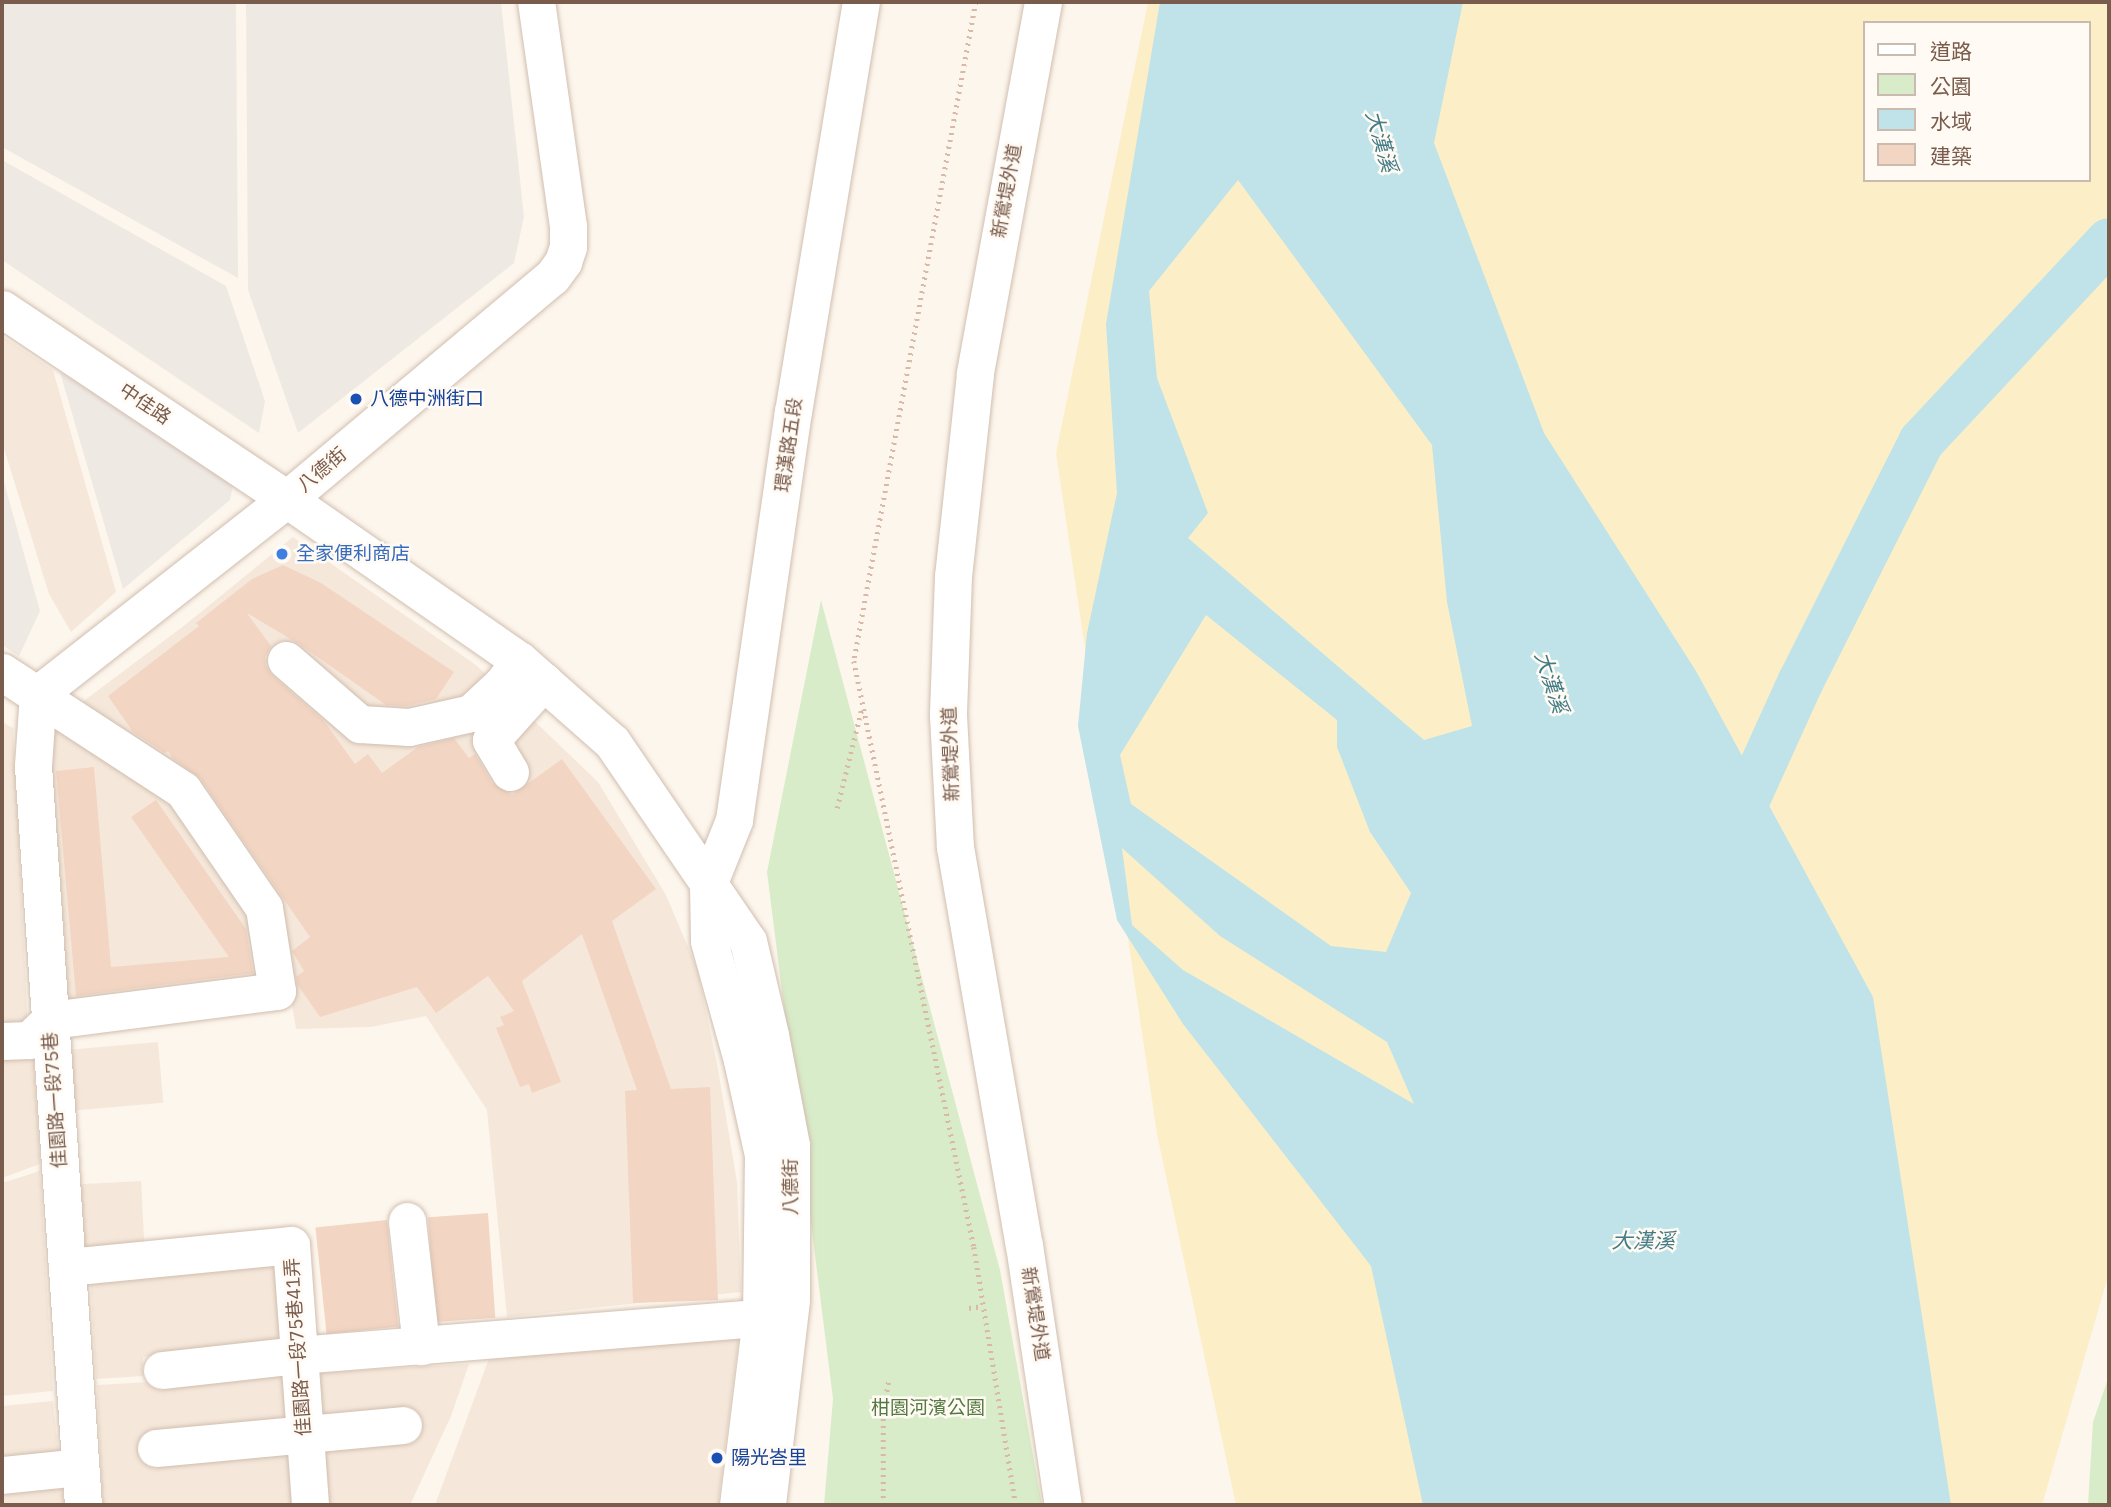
<!DOCTYPE html>
<html>
<head>
<meta charset="utf-8">
<style>
	body { margin:0 }
	#map { position:relative; width:2111px; height:1507px; overflow:hidden; background:#fdf6ec; font-family:"IBM Plex Sans","Noto Sans TC",sans-serif }
	div>[style] { position:absolute }
	.residential>* { inset:0; background:#f5e8da; transform-origin:0 0 }
	.industrial>* { inset:0; background:#efe9e4 }
	.green>* { inset:0; background:#d8ecc9 }
	.sand>* { inset:0; background:#fcefc7 }
	.water>* { inset:0; background:#bfe3e8 }
	.river>* { height:46px; margin:-23px; padding:0 23px; transform-origin:23px; border-radius:23px; background:#bfe3e8 }
	.building>* { inset:0; background:#f3d5c3; transform-origin:0 0 }
	.path>* { height:4.5px; margin-top:-2.25px; transform-origin:0; background:repeating-linear-gradient(90deg,#d9b8a5 0 2px,transparent 0 7px) }
	.roads { filter:drop-shadow(0 0 2px #d1beb0) drop-shadow(0 0 2px #d1beb0) }
	.minor>* { height:37px; margin:-18.5px; padding:0 18.5px; transform-origin:18.5px; border-radius:18.5px; background:#fff }
	.dots>* { width:19px; height:19px; translate:-50% -50%; box-sizing:border-box; border:4px solid #fffaf3; border-radius:50% }
	span { translate:-50% -50%; white-space:nowrap; text-align:center; line-height:1.15; -webkit-text-stroke:5px #fffaf3; paint-order:stroke }
	.street-label { font-size:19px; color:#7a5c4d }
	.transit-label { font-size:19px; color:#164399 }
	.left { translate:0 -50%; text-align:left }
	.shop-label { font-size:19px; color:#366cbe }
	.park-label { font-size:19px; color:#537a41 }
	.water-label { font-size:21px; color:#437c86; font-style:italic }
	.frame { position:absolute; inset:0; border:4px solid #7a5c4d; pointer-events:none }
	.legend { position:absolute; left:1863px; top:21px; width:228px; height:161px; box-sizing:border-box; background:#fffaf3; border:2px solid #cabbb1; margin:0; padding:9px 12px; list-style:none; font-size:21px; color:#7a5c4d }
	.legend li { display:flex; align-items:center; gap:14px; height:35px }
	.legend b { width:35px; border:2px solid #cabbb1 }
</style>
</head>
<body>
<div id="map">
	<div class="residential">
		<div style="clip-path:polygon(2px 336px,53px 370px,116px 592px,71px 632px,49px 594px,2px 442px)"></div>
		<div style="clip-path:polygon(293px 537px,476px 665px,598px 782px,666px 895px,697px 968px,718px 1069px,737px 1182px,741px 1292px,507px 1317px,487px 1110px,426px 1016px,371px 1027px,296px 1029px,275px 899px,77px 706px,185px 625px)"></div>
		<div style="clip-path:polygon(2px 722px,13px 728px,28px 1030px,2px 1032px)"></div>
		<div style="clip-path:polygon(47px 722px,177px 806px,247px 909px,265px 982px,65px 1011px)"></div>
		<div style="left:158px;top:1042px;width:61px;height:92px;rotate:85deg"></div>
		<div style="clip-path:polygon(33px 1052px,40px 1164px,2px 1178px,2px 1053px)"></div>
		<div style="clip-path:polygon(40px 1171px,53px 1391px,2px 1396px,2px 1183px)"></div>
		<div style="left:141px;top:1181px;width:66px;height:66px;rotate:87deg"></div>
		<div style="clip-path:polygon(269px 1253px,285px 1268px,291px 1346px,143px 1357px,143px 1376px,96px 1379px,90px 1271px)"></div>
		<div style="clip-path:polygon(739px 1334px,718px 1505px,435px 1505px,491px 1353px)"></div>
		<div style="clip-path:polygon(469px 1364px,451px 1416px,410px 1505px,103px 1505px,97px 1385px)"></div>
		<div style="clip-path:polygon(53px 1401px,64px 1505px,2px 1505px,2px 1406px)"></div>
	</div>
	<div class="industrial">
		<div style="clip-path:polygon(2px 2px,236px 2px,238px 278px,2px 147px)"></div>
		<div style="clip-path:polygon(246px 2px,501px 2px,524px 217px,514px 263px,298px 433px,248px 290px)"></div>
		<div style="clip-path:polygon(2px 160px,226px 286px,265px 401px,259px 433px,2px 260px)"></div>
		<div style="clip-path:polygon(60px 372px,235px 476px,230px 500px,123px 589px)"></div>
		<div style="clip-path:polygon(2px 475px,40px 611px,19px 656px,2px 645px)"></div>
	</div>
	<div class="green">
		<div style="clip-path:polygon(821px 600px,1000px 1270px,1042px 1505px,824px 1505px,833px 1399px,767px 872px)"></div>
		<div style="clip-path:polygon(2109px 1376px,2109px 1505px,2088px 1505px,2093px 1422px)"></div>
	</div>
	<div class="sand">
		<div style="clip-path:polygon(evenodd,1148px 2px,2109px 2px,2109px 1273px,2042px 1505px,1236px 1505px,1157px 1134px,1056px 453px,1148px 2px,1864px 23px,2088px 23px,2088px 180px,1864px 180px,1864px 23px)"></div>
	</div>
	<div class="water">
		<div style="clip-path:polygon(evenodd,1160px 2px,1463px 2px,1434px 143px,1544px 433px,1696px 671px,1873px 997px,1951px 1505px,1423px 1505px,1371px 1266px,1183px 1024px,1117px 920px,1078px 726px,1087px 633px,1117px 493px,1106px 324px,1160px 2px,1238px 180px,1432px 445px,1447px 602px,1472px 726px,1424px 740px,1188px 538px,1208px 513px,1157px 378px,1149px 291px,1238px 180px,1160px 2px,1206px 615px,1337px 720px,1337px 747px,1370px 832px,1411px 893px,1386px 952px,1331px 946px,1131px 804px,1120px 755px,1206px 615px,1160px 2px,1122px 848px,1220px 936px,1387px 1042px,1414px 1104px,1183px 970px,1132px 925px,1122px 848px)"></div>
	</div>
	<div class="river">
		<div style="left:1731px;top:835px;width:169px;rotate:-65.6deg"></div>
		<div style="left:1801px;top:681px;width:267px;rotate:-63.3deg"></div>
		<div style="left:1921px;top:442px;width:275px;rotate:-46.9deg"></div>
	</div>
	<div class="building">
		<div style="clip-path:polygon(283px 565px,321px 583px,454px 672px,436px 699px,407px 706px,386px 705px,299px 644px,247px 613px,271px 646px,265px 657px,266px 666px,272px 675px,324px 721px,355px 764px,368px 754px,382px 773px,418px 747px,454px 738px,469px 758px,475px 754px,492px 783px,512px 795px,562px 759px,656px 889px,612px 921px,671px 1089px,710px 1087px,718px 1300px,633px 1303px,625px 1091px,637px 1090px,582px 934px,522px 981px,561px 1082px,532px 1093px,529px 1084px,520px 1087px,496px 1028px,504px 1025px,500px 1017px,514px 1011px,488px 976px,436px 1013px,417px 987px,320px 1017px,297px 984px,296px 977px,304px 971px,292px 951px,310px 937px,200px 778px,173px 759px,168px 751px,165px 753px,133px 732px,108px 696px,199px 626px,196px 623px,252px 579px)"></div>
		<div style="clip-path:polygon(94px 767px,111px 967px,229px 957px,131px 817px,156px 800px,246px 929px,253px 973px,76px 996px,56px 771px)"></div>
		<div style="left:488px;top:1213px;width:105px;height:60px;rotate:86deg"></div>
		<div style="left:387px;top:1220px;width:107px;height:72px;rotate:84deg"></div>
	</div>
	<div class="path">
		<div style="left:976px;top:2px;width:670px;rotate:100.49deg"></div>
		<div style="left:854px;top:661px;width:598px;rotate:78.43deg"></div>
		<div style="left:974px;top:1247px;width:261px;rotate:80.8deg"></div>
		<div style="left:837px;top:808px;width:104px;rotate:-76.1deg"></div>
		<div style="left:969px;top:1308px;width:14px;rotate:-8deg"></div>
		<div style="left:883px;top:1505px;width:93px;rotate:-90deg"></div>
		<div style="left:883px;top:1412px;width:34px;rotate:-80deg"></div>
	</div>
	<div class="roads">
		<div class="minor">
			<div style="left:1043px;top:2px;width:378px;rotate:100.4deg"></div>
			<div style="left:975px;top:374px;width:203px;rotate:96.2deg"></div>
			<div style="left:953px;top:576px;width:139px;rotate:92.1deg"></div>
			<div style="left:948px;top:715px;width:132px;rotate:87deg"></div>
			<div style="left:955px;top:847px;width:404px;rotate:80.2deg"></div>
			<div style="left:1024px;top:1245px;width:263px;rotate:81.5deg"></div>
			<div style="left:2px;top:309px;width:343px;rotate:33.7deg"></div>
			<div style="left:287px;top:499px;width:282px;rotate:34.8deg"></div>
			<div style="left:519px;top:660px;width:124px;rotate:41.4deg"></div>
			<div style="left:612px;top:742px;width:241px;rotate:55.7deg"></div>
			<div style="left:748px;top:941px;width:97px;rotate:76.8deg"></div>
			<div style="left:770px;top:1035px;width:112px;rotate:79.2deg"></div>
			<div style="left:791px;top:1145px;width:155px;rotate:90deg"></div>
			<div style="left:791px;top:1300px;width:206px;rotate:96.7deg"></div>
			<div style="left:286px;top:660px;width:98px;rotate:40.9deg"></div>
			<div style="left:360px;top:724px;width:49px;rotate:3.5deg"></div>
			<div style="left:409px;top:727px;width:64px;rotate:-12.7deg"></div>
			<div style="left:471px;top:713px;width:44px;rotate:-43.2deg"></div>
			<div style="left:503px;top:683px;width:28px;rotate:-55deg"></div>
			<div style="left:2px;top:672px;width:216px;rotate:33.1deg"></div>
			<div style="left:183px;top:790px;width:143px;rotate:55.5deg"></div>
			<div style="left:264px;top:908px;width:84px;rotate:81.1deg"></div>
			<div style="left:277px;top:991px;width:229px;rotate:172.7deg"></div>
			<div style="left:50px;top:1020px;width:29px;rotate:136deg"></div>
			<div style="left:29px;top:1040px;width:27px;rotate:178deg"></div>
			<div style="left:38px;top:694px;width:316px;rotate:-38.1deg"></div>
			<div style="left:287px;top:499px;width:346px;rotate:-40deg"></div>
			<div style="left:552px;top:277px;width:19px;rotate:-54deg"></div>
			<div style="left:563px;top:262px;width:16px;rotate:-72deg"></div>
			<div style="left:568px;top:247px;width:21px;rotate:-90deg"></div>
			<div style="left:568px;top:226px;width:226px;rotate:-98.1deg"></div>
			<div style="left:38px;top:694px;width:72px;rotate:94deg"></div>
			<div style="left:33px;top:766px;width:741px;rotate:86.13deg"></div>
			<div style="left:510px;top:772px;width:37px;rotate:-121deg"></div>
			<div style="left:491px;top:740px;width:79px;rotate:-48.1deg"></div>
			<div style="left:407px;top:1221px;width:126px;rotate:83.6deg"></div>
			<div style="left:67px;top:1267px;width:225px;rotate:-5.6deg"></div>
			<div style="left:291px;top:1245px;width:261px;rotate:85.8deg"></div>
			<div style="left:162px;top:1370px;width:137px;rotate:-6.3deg"></div>
			<div style="left:298px;top:1355px;width:464px;rotate:-4.6deg"></div>
			<div style="left:156px;top:1448px;width:248px;rotate:-5.3deg"></div>
			<div style="left:2px;top:1475px;width:78px;rotate:-5.9deg"></div>
			<div style="left:738px;top:1505px;width:188px;rotate:-83deg"></div>
			<div style="left:761px;top:1318px;width:163px;rotate:-89.3deg"></div>
			<div style="left:763px;top:1155px;width:97px;rotate:-102.5deg"></div>
			<div style="left:742px;top:1060px;width:123px;rotate:-105.5deg"></div>
			<div style="left:709px;top:941px;width:56px;rotate:-91deg"></div>
			<div style="left:708px;top:885px;width:70px;rotate:-68.2deg"></div>
			<div style="left:734px;top:820px;width:412px;rotate:-81.8deg"></div>
			<div style="left:793px;top:412px;width:416px;rotate:-80.6deg"></div>
		</div>
	</div>
	<div class="dots">
		<div style="left:356px;top:399px;background:#1a4fb4"></div>
		<div style="left:282px;top:554px;background:#3f7fe0"></div>
		<div style="left:717px;top:1458px;background:#1a4fb4"></div>
	</div>
	<div class="street-label">
		<span style="left:1007px;top:191px;rotate:-80deg">新鶯堤外道</span>
		<span style="left:145px;top:404px;rotate:34deg">中佳路</span>
		<span style="left:789px;top:445px;rotate:-82deg">環漢路五段</span>
		<span style="left:322px;top:470px;rotate:-40deg">八德街</span>
		<span style="left:951px;top:754px;rotate:-92deg">新鶯堤外道</span>
		<span style="left:55px;top:1100px;rotate:-94deg">佳園路一段75巷</span>
		<span style="left:791px;top:1187px;rotate:-90deg">八德街</span>
		<span style="left:1035px;top:1314px;rotate:81deg">新鶯堤外道</span>
		<span style="left:298px;top:1347px;rotate:-94deg">佳園路一段75巷41弄</span>
	</div>
	<div class="transit-label">
		<span class="left" style="left:370px;top:399px">八德中洲街口</span>
		<span class="left" style="left:731px;top:1458px">陽光峇里</span>
	</div>
	<div class="shop-label">
		<span class="left" style="left:296px;top:554px">全家便利商店</span>
	</div>
	<div class="park-label">
		<span style="left:928px;top:1408px">柑園河濱公園</span>
	</div>
	<div class="water-label">
		<span style="left:1382px;top:141px;rotate:74deg">大漢溪</span>
		<span style="left:1552px;top:682px;rotate:72deg">大漢溪</span>
		<span style="left:1643px;top:1240px">大漢溪</span>
	</div>
	<div class="frame"></div>
	<ul class="legend">
	<li><b style="height:9px;background:#fff"></b>道路</li>
	<li><b style="height:19px;background:#d8ecc9"></b>公園</li>
	<li><b style="height:19px;background:#bfe3e8"></b>水域</li>
	<li><b style="height:19px;background:#f3d5c3"></b>建築</li>
	</ul>
</div>
</body>
</html>
